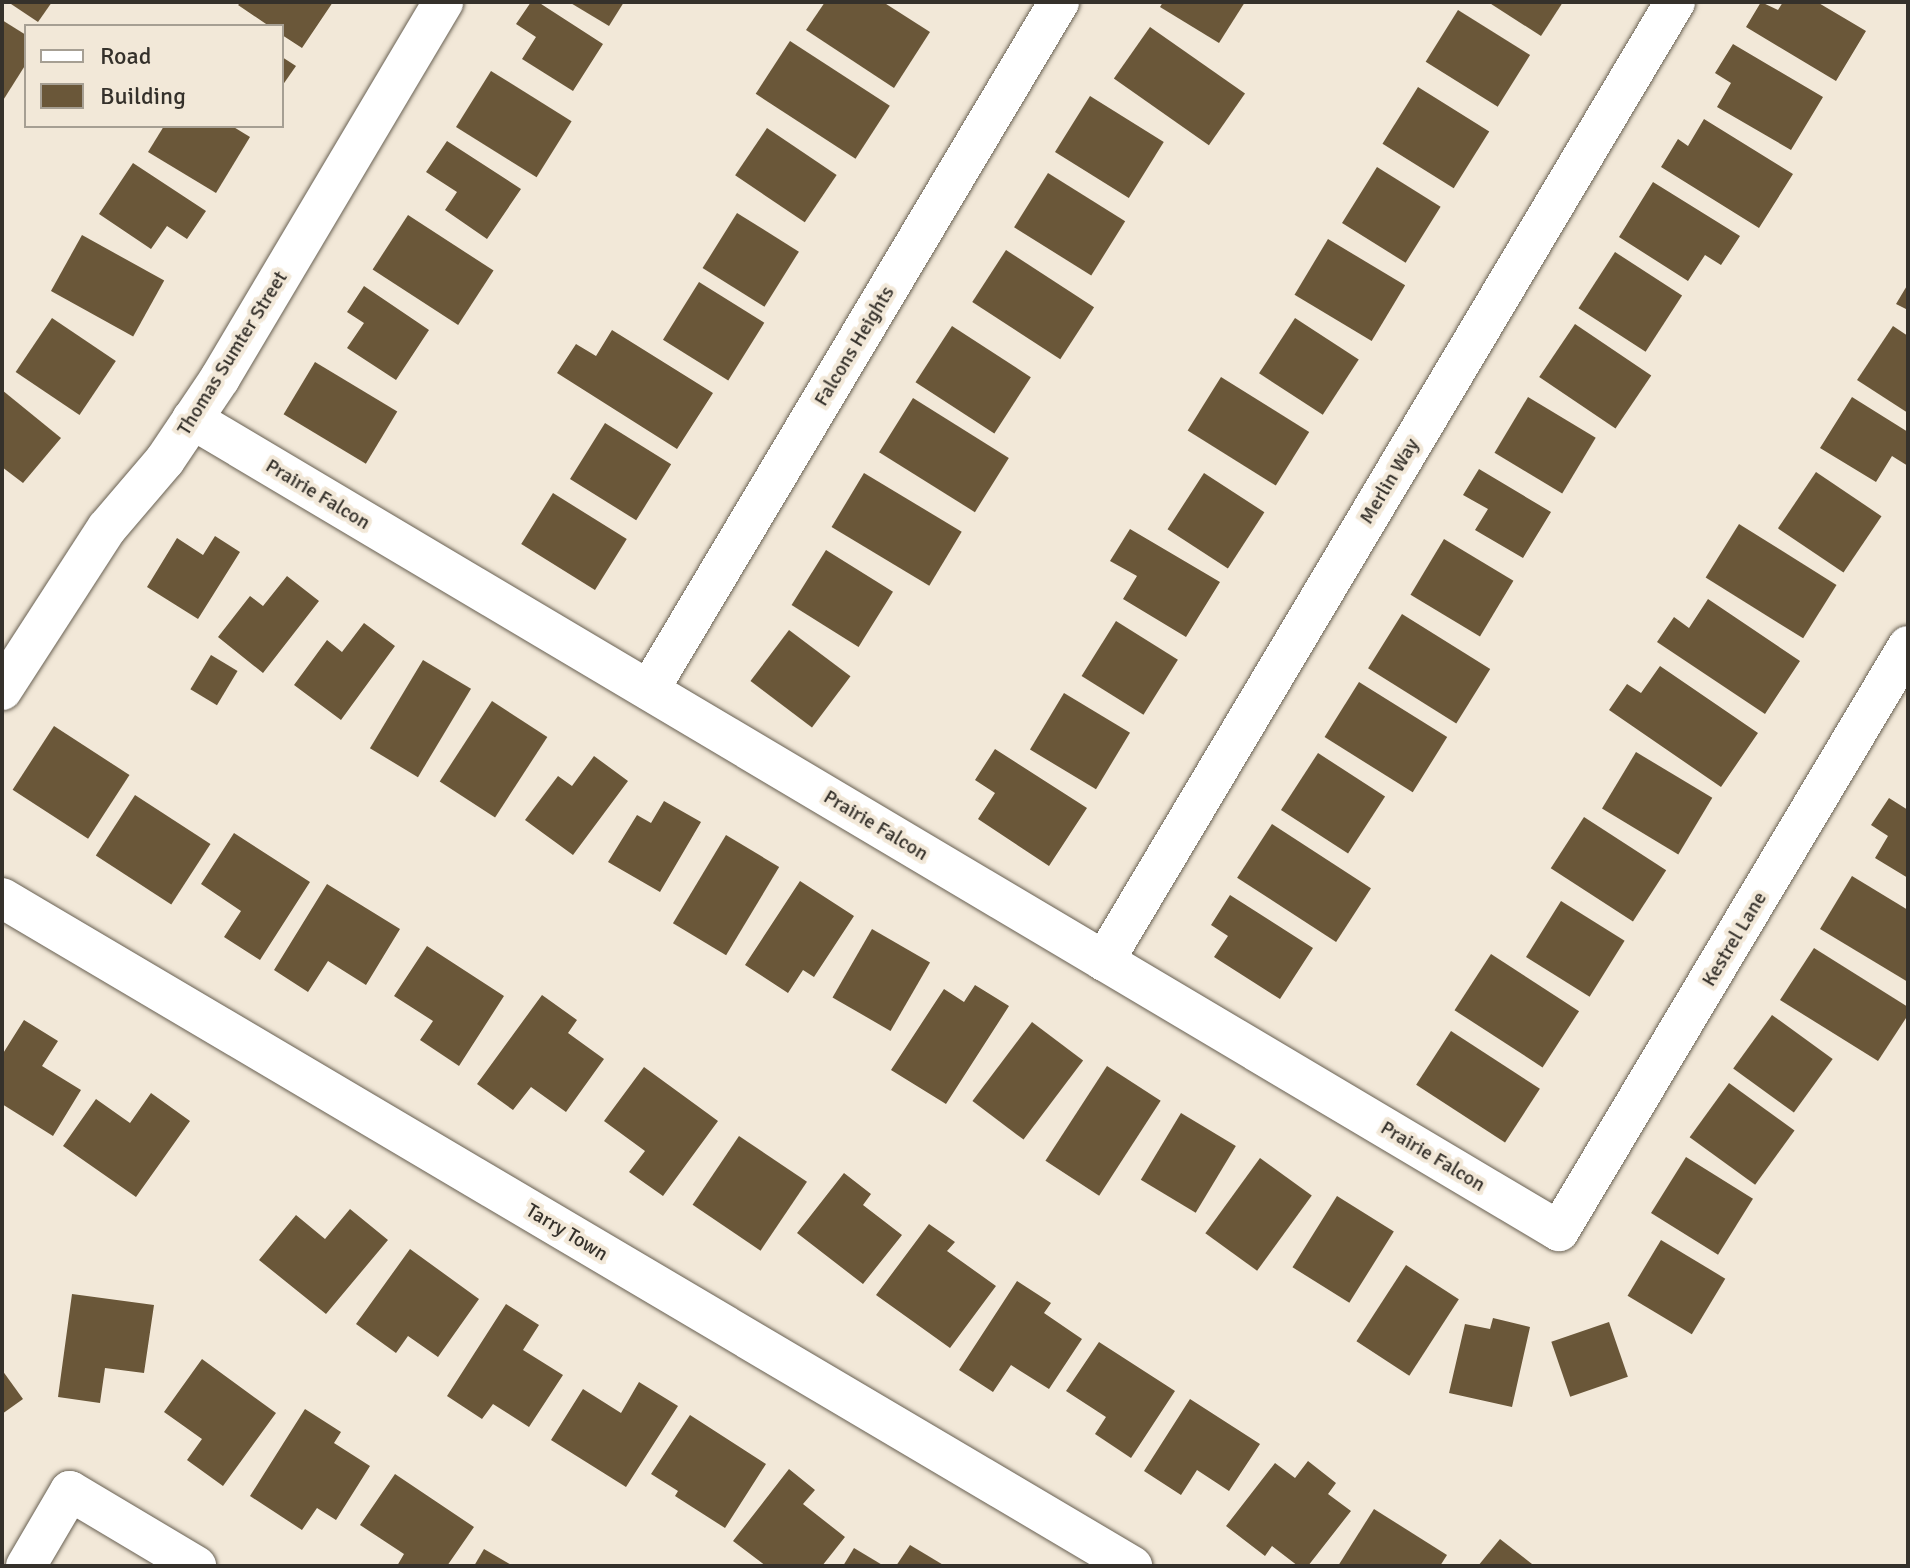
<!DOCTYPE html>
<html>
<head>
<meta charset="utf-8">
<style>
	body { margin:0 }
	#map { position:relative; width:1910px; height:1568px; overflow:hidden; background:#f2e8d8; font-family:Signika,sans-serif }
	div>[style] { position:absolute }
	.building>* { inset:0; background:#6a5739; transform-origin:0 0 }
	.roads { filter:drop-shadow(0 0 2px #696153) drop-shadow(0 0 2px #696153) }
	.minor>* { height:40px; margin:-20px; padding:0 20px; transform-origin:20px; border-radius:20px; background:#fff }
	span { translate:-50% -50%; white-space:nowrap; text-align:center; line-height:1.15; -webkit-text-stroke:8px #f2e8d8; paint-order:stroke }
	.street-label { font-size:20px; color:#35312b }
	.frame { position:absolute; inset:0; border:4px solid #35312b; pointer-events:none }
	.legend { position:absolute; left:24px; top:24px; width:260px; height:104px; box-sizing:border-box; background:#f2e8d8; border:2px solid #a69f93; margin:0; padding:10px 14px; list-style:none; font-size:24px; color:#35312b }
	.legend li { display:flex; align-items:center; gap:16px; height:40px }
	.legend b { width:40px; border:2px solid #a69f93 }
</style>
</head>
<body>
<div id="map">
	<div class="building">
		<div style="clip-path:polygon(8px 2px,52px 2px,38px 22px)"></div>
		<div style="clip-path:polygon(241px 2px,333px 2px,302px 48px,282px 35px,282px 26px,269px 26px,238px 5px)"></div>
		<div style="clip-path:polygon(531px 2px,538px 2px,603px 44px,573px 91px,522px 59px,536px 37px,516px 24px)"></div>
		<div style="clip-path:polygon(569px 2px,624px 2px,609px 26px)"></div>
		<div style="clip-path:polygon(825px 2px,883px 2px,930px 32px,894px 88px,806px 30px)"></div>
		<div style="clip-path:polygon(1163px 2px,1245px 2px,1219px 43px,1160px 7px)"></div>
		<div style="clip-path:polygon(1488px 2px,1563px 2px,1541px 36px)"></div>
		<div style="clip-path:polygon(1761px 2px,1778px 10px,1783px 2px,1817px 2px,1866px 31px,1836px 81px,1746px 27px)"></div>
		<div style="left:1458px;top:10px;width:85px;height:61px;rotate:32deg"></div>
		<div style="clip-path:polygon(2px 20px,26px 35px,26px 64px,2px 102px)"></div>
		<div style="left:1150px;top:27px;width:116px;height:63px;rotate:35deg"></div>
		<div style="left:790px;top:41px;width:119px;height:63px;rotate:33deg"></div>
		<div style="clip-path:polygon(1733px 44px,1823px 97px,1791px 150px,1717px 107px,1731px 83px,1715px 73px)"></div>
		<div style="clip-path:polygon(282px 57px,296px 66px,282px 86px)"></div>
		<div style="left:491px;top:71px;width:95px;height:66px;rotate:32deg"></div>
		<div style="left:1418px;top:87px;width:84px;height:67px;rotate:32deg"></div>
		<div style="left:1090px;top:96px;width:87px;height:66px;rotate:32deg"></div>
		<div style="clip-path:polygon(1704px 119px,1793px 174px,1759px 228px,1661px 167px,1678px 139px,1688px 146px)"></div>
		<div style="clip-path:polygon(164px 126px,232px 126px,250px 137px,216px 193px,148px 152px)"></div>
		<div style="left:767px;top:128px;width:84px;height:57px;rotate:34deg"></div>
		<div style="clip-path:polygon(447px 141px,521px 189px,487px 239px,445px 210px,457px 192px,426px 172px)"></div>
		<div style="clip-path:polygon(133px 163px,206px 211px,187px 239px,167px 226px,151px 249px,99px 214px)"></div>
		<div style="left:1377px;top:167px;width:75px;height:66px;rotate:32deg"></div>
		<div style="left:1048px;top:173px;width:91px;height:64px;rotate:32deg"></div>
		<div style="clip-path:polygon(1653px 182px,1740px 236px,1721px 265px,1705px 255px,1688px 281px,1619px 237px)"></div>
		<div style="left:737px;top:213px;width:73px;height:65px;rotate:32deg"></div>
		<div style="left:408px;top:215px;width:102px;height:65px;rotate:33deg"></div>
		<div style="left:82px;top:235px;width:94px;height:64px;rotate:29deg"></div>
		<div style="left:1328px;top:239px;width:90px;height:65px;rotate:31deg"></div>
		<div style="left:1006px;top:250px;width:105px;height:62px;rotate:33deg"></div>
		<div style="left:1615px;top:252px;width:80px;height:67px;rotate:33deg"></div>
		<div style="left:699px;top:282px;width:77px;height:68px;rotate:32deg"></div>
		<div style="clip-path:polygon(1908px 284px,1908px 310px,1896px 304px)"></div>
		<div style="clip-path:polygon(364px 286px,429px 330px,396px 380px,347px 348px,364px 323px,347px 312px)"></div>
		<div style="left:52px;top:318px;width:77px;height:65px;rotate:34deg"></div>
		<div style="left:1295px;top:318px;width:76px;height:66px;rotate:33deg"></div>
		<div style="left:1575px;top:324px;width:92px;height:64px;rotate:34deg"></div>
		<div style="left:952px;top:326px;width:94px;height:67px;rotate:33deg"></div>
		<div style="clip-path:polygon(1893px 326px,1908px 336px,1908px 413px,1857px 380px)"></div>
		<div style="clip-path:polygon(612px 330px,713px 393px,677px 449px,557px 373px,576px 344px,596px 356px)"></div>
		<div style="left:315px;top:362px;width:96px;height:61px;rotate:31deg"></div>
		<div style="left:1221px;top:377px;width:104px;height:63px;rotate:32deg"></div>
		<div style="clip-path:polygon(2px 390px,61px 438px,23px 483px,2px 467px)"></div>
		<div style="left:1528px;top:397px;width:79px;height:65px;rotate:31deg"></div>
		<div style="clip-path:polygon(1852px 397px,1908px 432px,1908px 466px,1892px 456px,1876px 482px,1820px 448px)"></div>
		<div style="left:913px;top:398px;width:113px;height:64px;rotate:32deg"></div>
		<div style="left:605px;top:423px;width:78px;height:66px;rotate:32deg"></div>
		<div style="clip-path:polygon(1479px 469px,1551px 512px,1523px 558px,1475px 530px,1488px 509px,1463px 495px)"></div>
		<div style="left:1816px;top:472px;width:79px;height:68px;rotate:34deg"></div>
		<div style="left:864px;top:473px;width:114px;height:63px;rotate:31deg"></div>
		<div style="left:1204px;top:473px;width:72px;height:67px;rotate:33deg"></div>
		<div style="left:553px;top:493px;width:87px;height:60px;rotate:32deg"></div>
		<div style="left:1739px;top:524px;width:115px;height:63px;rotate:32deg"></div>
		<div style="clip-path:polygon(1130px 529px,1220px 582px,1186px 637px,1123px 599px,1137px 576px,1110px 561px)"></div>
		<div style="clip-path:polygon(215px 536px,240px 552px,198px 619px,147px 587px,177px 538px,203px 555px)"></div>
		<div style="left:1444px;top:539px;width:81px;height:65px;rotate:31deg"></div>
		<div style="left:826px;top:550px;width:79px;height:65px;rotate:32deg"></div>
		<div style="clip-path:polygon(287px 576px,319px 601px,263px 673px,218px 637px,250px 596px,263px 606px)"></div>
		<div style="clip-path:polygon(1708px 599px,1800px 661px,1765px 714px,1657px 642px,1674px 617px,1689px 628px)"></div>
		<div style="left:1402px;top:614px;width:104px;height:64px;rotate:32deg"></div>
		<div style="left:1116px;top:621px;width:73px;height:65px;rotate:32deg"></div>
		<div style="clip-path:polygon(364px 623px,395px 646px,341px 720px,294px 685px,327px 640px,342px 652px)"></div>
		<div style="left:789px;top:630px;width:77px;height:64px;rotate:37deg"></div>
		<div style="left:211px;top:655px;width:31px;height:40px;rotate:31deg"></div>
		<div style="left:423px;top:660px;width:56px;height:103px;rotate:31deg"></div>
		<div style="clip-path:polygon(1660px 666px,1758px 733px,1721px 787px,1609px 710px,1627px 684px,1641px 693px)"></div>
		<div style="left:1359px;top:682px;width:104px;height:65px;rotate:32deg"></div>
		<div style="left:1064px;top:693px;width:77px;height:66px;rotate:31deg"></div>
		<div style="left:492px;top:701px;width:66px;height:96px;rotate:33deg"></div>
		<div style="left:54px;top:726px;width:90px;height:76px;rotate:33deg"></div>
		<div style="clip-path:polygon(995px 749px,1087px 808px,1049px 866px,978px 819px,995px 793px,975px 780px)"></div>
		<div style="left:1636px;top:752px;width:89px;height:66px;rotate:31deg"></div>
		<div style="left:1318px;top:753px;width:80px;height:68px;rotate:33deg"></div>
		<div style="clip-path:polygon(594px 756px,628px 781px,573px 855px,525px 820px,558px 776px,572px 786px)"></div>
		<div style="left:135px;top:795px;width:90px;height:72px;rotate:33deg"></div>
		<div style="clip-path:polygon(1889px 798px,1908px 810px,1908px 878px,1875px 858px,1888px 836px,1871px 825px)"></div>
		<div style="clip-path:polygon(664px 801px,701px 822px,660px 892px,608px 862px,637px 815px,651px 823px)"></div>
		<div style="left:1584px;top:817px;width:98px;height:61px;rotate:33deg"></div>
		<div style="left:1272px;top:824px;width:118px;height:64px;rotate:33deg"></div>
		<div style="clip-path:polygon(234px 833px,310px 882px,260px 960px,224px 937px,241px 911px,201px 884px)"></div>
		<div style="left:726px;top:835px;width:62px;height:103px;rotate:31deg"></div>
		<div style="clip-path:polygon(1852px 876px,1908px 910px,1908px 982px,1820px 929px)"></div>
		<div style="clip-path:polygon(800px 881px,854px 916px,814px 977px,803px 970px,788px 993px,745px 965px)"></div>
		<div style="clip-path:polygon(327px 884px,400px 929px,366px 985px,328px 961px,308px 992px,274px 970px)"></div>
		<div style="clip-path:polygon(1230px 895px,1313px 948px,1280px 999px,1214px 957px,1228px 936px,1211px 925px)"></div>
		<div style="left:1561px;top:901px;width:75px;height:66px;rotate:32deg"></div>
		<div style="left:872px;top:929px;width:67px;height:79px;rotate:30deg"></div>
		<div style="clip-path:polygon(427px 946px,504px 996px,459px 1066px,420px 1040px,433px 1021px,394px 996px)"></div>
		<div style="clip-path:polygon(1814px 948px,1908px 1007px,1908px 1015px,1878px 1061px,1780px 1000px)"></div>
		<div style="left:1491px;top:954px;width:105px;height:67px;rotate:33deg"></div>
		<div style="clip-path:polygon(975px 985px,1009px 1006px,946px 1104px,891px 1070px,944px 989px,964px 1002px)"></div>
		<div style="clip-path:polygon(542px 995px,577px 1020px,568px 1033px,604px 1059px,566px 1112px,531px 1087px,513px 1110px,477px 1084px)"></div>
		<div style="left:1772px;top:1015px;width:75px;height:66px;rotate:36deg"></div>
		<div style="clip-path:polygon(24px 1020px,58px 1041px,42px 1066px,81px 1090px,53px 1136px,2px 1104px,2px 1055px)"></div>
		<div style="left:1032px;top:1022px;width:64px;height:99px;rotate:37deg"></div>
		<div style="left:1451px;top:1031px;width:106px;height:64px;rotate:33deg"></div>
		<div style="left:1107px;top:1066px;width:64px;height:113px;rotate:33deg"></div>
		<div style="clip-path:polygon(644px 1067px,718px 1121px,663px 1196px,629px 1172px,645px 1151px,604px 1121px)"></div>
		<div style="left:1729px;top:1083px;width:81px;height:67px;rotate:36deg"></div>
		<div style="clip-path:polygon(151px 1093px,190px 1121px,136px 1197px,63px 1146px,96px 1099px,130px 1123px)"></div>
		<div style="left:1181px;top:1113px;width:64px;height:78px;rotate:31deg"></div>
		<div style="left:739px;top:1136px;width:82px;height:83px;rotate:34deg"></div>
		<div style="left:1686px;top:1157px;width:79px;height:66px;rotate:32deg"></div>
		<div style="left:1260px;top:1158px;width:64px;height:93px;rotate:36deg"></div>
		<div style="clip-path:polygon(844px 1173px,871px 1194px,863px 1205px,902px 1235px,863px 1284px,797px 1233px)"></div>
		<div style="left:1337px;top:1196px;width:67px;height:84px;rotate:32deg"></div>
		<div style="clip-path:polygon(350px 1209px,388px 1240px,326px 1314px,259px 1260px,296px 1215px,325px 1239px)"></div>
		<div style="clip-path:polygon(929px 1224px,955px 1242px,947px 1251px,996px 1286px,950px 1348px,876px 1295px)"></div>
		<div style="left:1661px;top:1240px;width:75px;height:65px;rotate:31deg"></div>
		<div style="clip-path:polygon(410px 1249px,479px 1299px,438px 1357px,408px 1336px,396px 1353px,356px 1324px)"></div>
		<div style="left:1406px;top:1265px;width:63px;height:91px;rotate:33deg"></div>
		<div style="clip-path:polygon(1017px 1281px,1051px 1303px,1044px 1313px,1082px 1339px,1049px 1389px,1011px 1365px,993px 1392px,959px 1370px)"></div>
		<div style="clip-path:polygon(72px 1294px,154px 1305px,144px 1373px,105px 1368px,100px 1403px,58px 1397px)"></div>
		<div style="clip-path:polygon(506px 1304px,539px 1325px,523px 1350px,563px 1375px,529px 1427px,493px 1404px,482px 1419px,447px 1396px)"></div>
		<div style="clip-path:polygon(1493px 1318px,1530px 1327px,1512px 1407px,1449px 1393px,1465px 1324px,1490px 1329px)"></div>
		<div style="left:1609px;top:1322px;width:58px;height:61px;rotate:71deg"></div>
		<div style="clip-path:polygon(1099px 1342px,1175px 1391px,1131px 1458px,1095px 1434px,1106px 1417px,1066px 1391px)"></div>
		<div style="clip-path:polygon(202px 1359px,276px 1413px,223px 1486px,187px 1460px,202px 1439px,164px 1412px)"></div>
		<div style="clip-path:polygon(2px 1370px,23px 1399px,2px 1414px)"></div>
		<div style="clip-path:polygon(639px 1382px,678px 1406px,626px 1487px,551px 1440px,583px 1389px,621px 1413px)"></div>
		<div style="clip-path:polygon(1190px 1399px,1260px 1444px,1229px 1491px,1197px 1470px,1181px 1495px,1144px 1471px)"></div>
		<div style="clip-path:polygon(305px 1409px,341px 1432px,334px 1443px,370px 1466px,336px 1520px,317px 1508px,302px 1530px,250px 1496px)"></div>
		<div style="clip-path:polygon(690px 1415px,766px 1464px,725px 1528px,675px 1496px,678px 1491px,651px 1474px)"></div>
		<div style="clip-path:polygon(1308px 1461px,1336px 1483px,1328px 1494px,1351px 1511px,1308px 1566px,1298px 1566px,1272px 1546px,1265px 1556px,1226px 1526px,1275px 1463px,1295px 1478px)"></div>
		<div style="clip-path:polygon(789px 1469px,815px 1490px,803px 1504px,845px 1537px,822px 1566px,766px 1566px,733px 1541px)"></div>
		<div style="clip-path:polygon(395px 1474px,474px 1527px,447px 1566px,397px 1566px,404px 1554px,360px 1525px)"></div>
		<div style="clip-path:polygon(1374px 1509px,1447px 1555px,1440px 1566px,1338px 1566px)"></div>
		<div style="clip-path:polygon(1500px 1539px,1532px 1564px,1530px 1566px,1478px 1566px)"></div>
		<div style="clip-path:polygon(910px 1545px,945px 1566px,896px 1566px)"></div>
		<div style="clip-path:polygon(854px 1548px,884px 1566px,843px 1566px)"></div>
		<div style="clip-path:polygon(484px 1549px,513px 1566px,474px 1566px)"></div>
	</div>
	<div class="roads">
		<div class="minor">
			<div style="left:192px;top:419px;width:1590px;rotate:30.71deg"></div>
			<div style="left:1559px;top:1231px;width:681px;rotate:-59.18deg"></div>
			<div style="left:2px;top:690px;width:193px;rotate:-57.1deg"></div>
			<div style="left:107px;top:528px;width:89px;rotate:-49.5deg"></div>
			<div style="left:165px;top:460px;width:99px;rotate:-56.1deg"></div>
			<div style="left:220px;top:378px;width:437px;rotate:-59.3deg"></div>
			<div style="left:649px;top:690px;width:801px;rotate:-59.21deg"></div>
			<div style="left:2px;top:898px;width:1313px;rotate:30.59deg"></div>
			<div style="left:1104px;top:961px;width:1116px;rotate:-59.23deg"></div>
			<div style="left:26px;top:1566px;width:87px;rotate:-59.6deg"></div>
			<div style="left:70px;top:1491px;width:147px;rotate:30.8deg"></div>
		</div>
	</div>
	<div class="street-label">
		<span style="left:854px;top:346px;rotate:-59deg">Falcons Heights</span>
		<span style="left:232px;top:353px;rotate:-58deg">Thomas Sumter Street</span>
		<span style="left:1389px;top:481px;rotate:-59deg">Merlin Way</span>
		<span style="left:318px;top:494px;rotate:31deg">Prairie Falcon</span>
		<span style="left:876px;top:825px;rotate:31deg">Prairie Falcon</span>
		<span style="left:1734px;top:939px;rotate:-59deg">Kestrel Lane</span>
		<span style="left:1433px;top:1156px;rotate:31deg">Prairie Falcon</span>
		<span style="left:567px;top:1232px;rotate:31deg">Tarry Town</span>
	</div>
	<div class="frame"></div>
	<ul class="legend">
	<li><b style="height:10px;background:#fff"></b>Road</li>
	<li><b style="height:22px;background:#6a5739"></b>Building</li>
	</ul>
</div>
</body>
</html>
